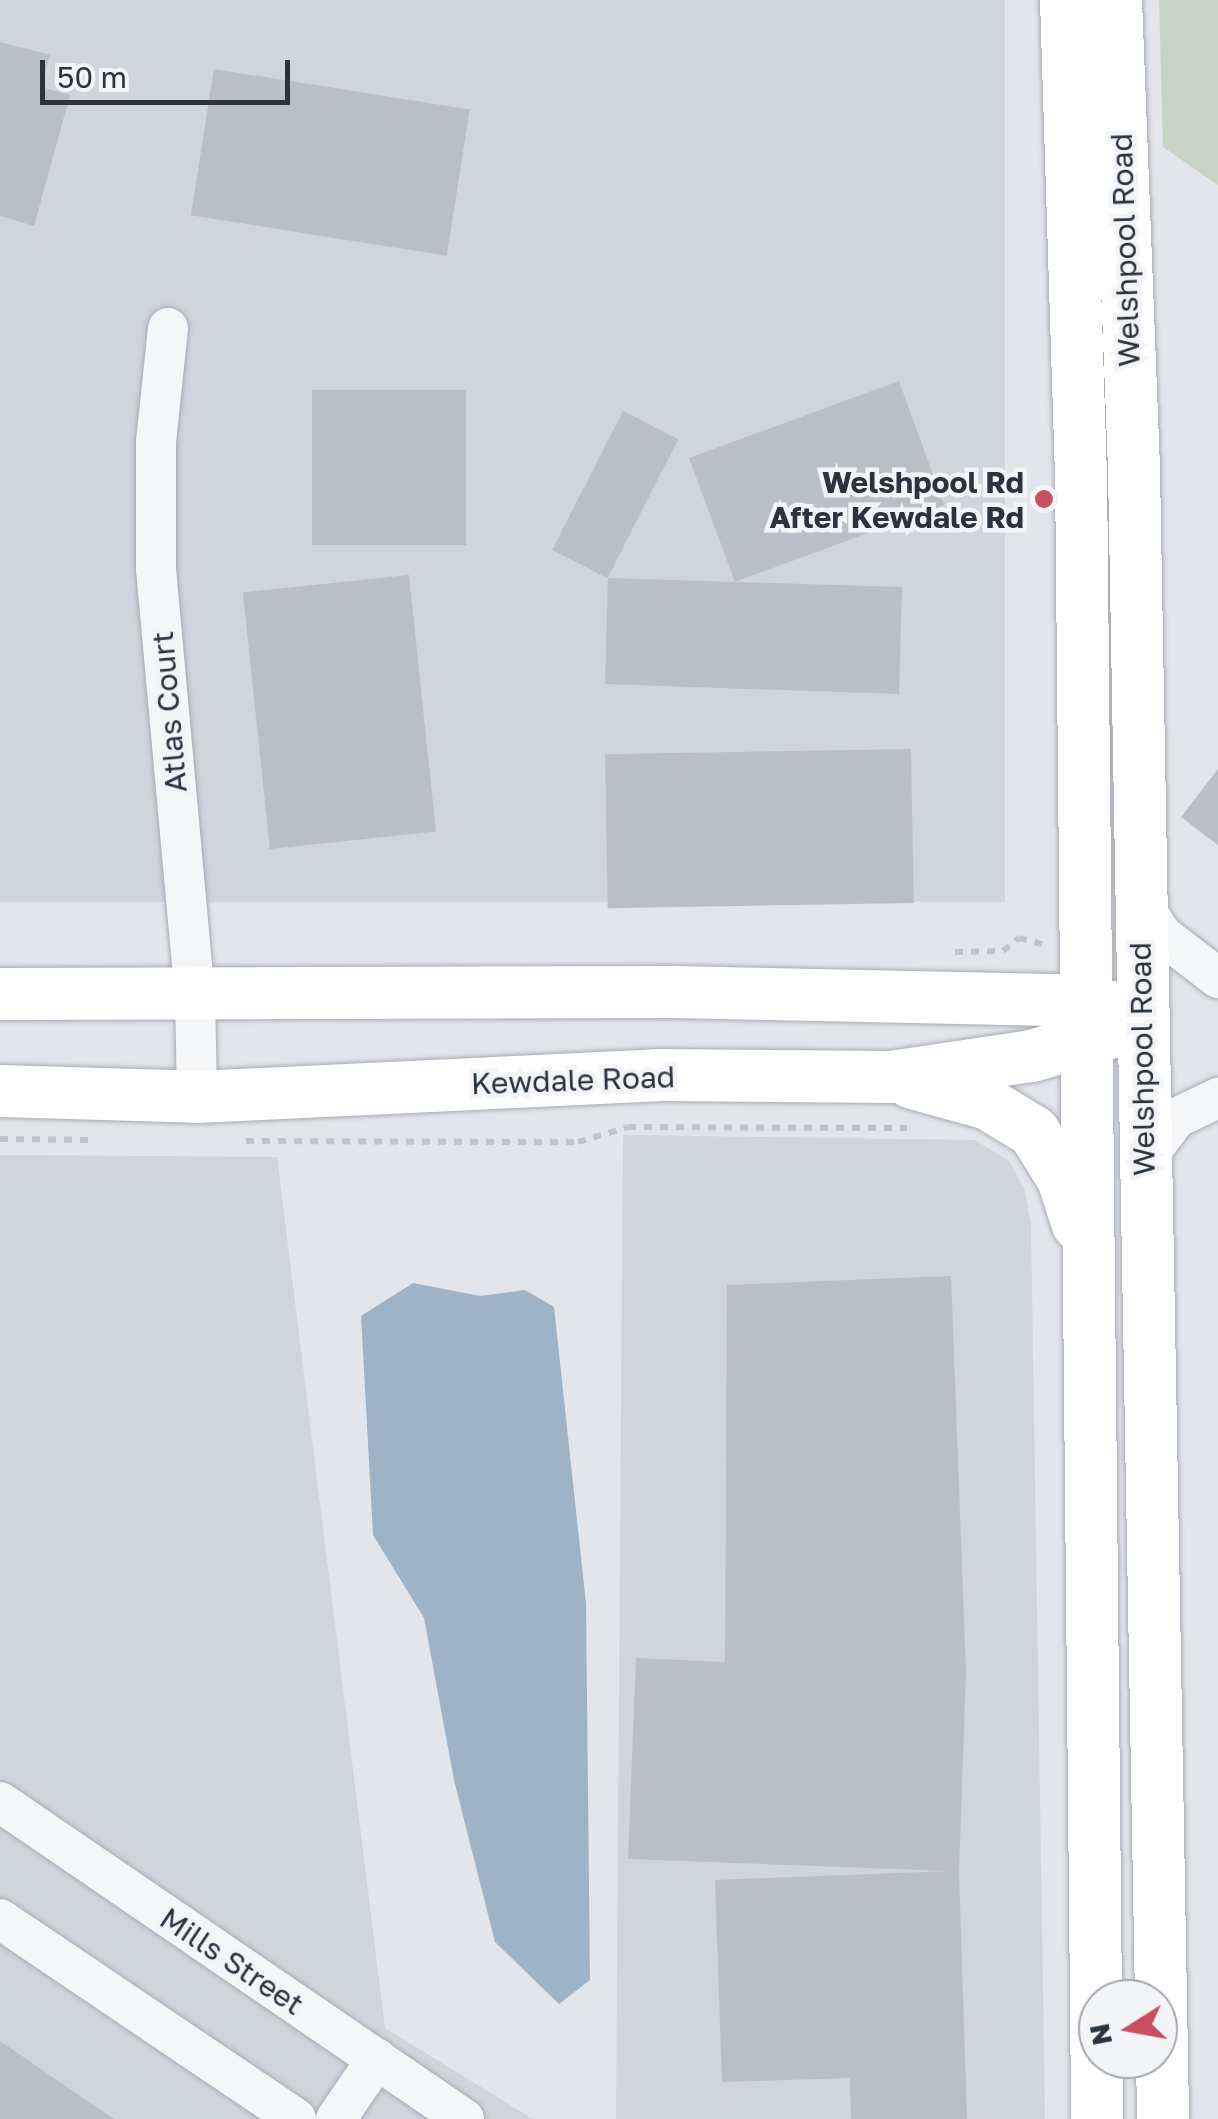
<!DOCTYPE html>
<html>
<head>
<meta charset="utf-8">
<style>
	body { margin:0 }
	#map { position:relative; width:1218px; height:2119px; overflow:hidden; background:#e2e5ea; font-family:"Golos Text",sans-serif }
	div>[style] { position:absolute }
	.built>* { inset:0; background:#d0d4db; transform-origin:0 0 }
	.green>* { inset:0; background:#c7d3c4 }
	.water>* { inset:0; background:#9fb3c7 }
	.building>* { inset:0; background:#babec6; transform-origin:0 0 }
	.path>* { height:6px; margin-top:-3px; transform-origin:0; background:repeating-linear-gradient(90deg,#c0c3c8 0 8px,transparent 0 16px) }
	.roads { filter:drop-shadow(0 0 2px #a7acb4) drop-shadow(0 0 2px #a7acb4) }
	.minor>* { height:40px; margin:-20px; padding:0 20px; transform-origin:20px; border-radius:20px; background:#f5f6f8 }
	.major>* { height:52px; margin:-26px; padding:0 26px; transform-origin:26px; border-radius:26px; background:#fff }
	.dots>* { width:28px; height:28px; translate:-50% -50%; box-sizing:border-box; border:5px solid #f2f4f7; border-radius:50% }
	span { translate:-50% -50%; white-space:nowrap; text-align:center; line-height:1.15; -webkit-text-stroke:9px #f2f4f7; paint-order:stroke }
	.street-label { font-size:30px; color:#2b3341 }
	.poi-label { font-size:30px; color:#2b3341; font-weight:700 }
	.right { translate:-100% -50%; text-align:right }
	.north { position:absolute; left:1078px; top:1979px; width:100px; height:100px; box-sizing:border-box; background:#f2f4f7; border:2px solid #a2a7ae; border-radius:50%; rotate:259deg; font-size:28px; font-weight:700; line-height:40px; text-align:center; color:#2b3341 }
	.north::after { content:''; display:block; margin:auto; width:35px; height:45px; background:#c74f61; clip-path:polygon(50% 0,100% 100%,50% 72%,0 100%) }
	.scale { position:absolute; left:40px; top:60px; width:250px; height:45px; box-sizing:border-box; border:5px solid #2b3341; border-top:0; padding-left:12px; font-size:30px; line-height:35px; white-space:nowrap; color:#2b3341; -webkit-text-stroke:8px #f2f4f7; paint-order:stroke }
</style>
</head>
<body>
<div id="map">
	<div class="built">
		<div style="left:0;top:0;width:1005px;height:902px"></div>
		<div style="clip-path:polygon(623px 1135px,975px 1140px,1009px 1161px,1025px 1190px,1031px 1226px,1045px 2119px,616px 2119px)"></div>
		<div style="clip-path:polygon(0 1155px,277px 1157px,385px 2028px,533px 2119px,0 2119px)"></div>
	</div>
	<div class="green">
		<div style="clip-path:polygon(1159px 0,1218px 0,1218px 185px,1163px 147px)"></div>
	</div>
	<div class="water">
		<div style="clip-path:polygon(413px 1283px,480px 1296px,525px 1290px,554px 1307px,586px 1603px,590px 1980px,559px 2004px,495px 1942px,454px 1780px,424px 1618px,373px 1535px,361px 1316px)"></div>
	</div>
	<div class="building">
		<div style="clip-path:polygon(0 42px,50px 55px,41px 87px,70px 95px,34px 226px,0 216px)"></div>
		<div style="left:214px;top:69px;width:259px;height:148px;rotate:9deg"></div>
		<div style="clip-path:polygon(899px 381px,944px 505px,735px 582px,902px 587px,899px 694px,605px 684px,608px 578px,735px 582px,689px 458px)"></div>
		<div style="left:312px;top:390px;width:154px;height:155px"></div>
		<div style="left:623px;top:411px;width:62px;height:156px;rotate:27deg"></div>
		<div style="left:409px;top:575px;width:258px;height:167px;rotate:84deg"></div>
		<div style="left:911px;top:749px;width:154px;height:306px;rotate:89deg"></div>
		<div style="clip-path:polygon(1218px 769px,1218px 845px,1181px 817px)"></div>
		<div style="clip-path:polygon(951px 1276px,966px 1671px,959px 1872px,967px 2119px,851px 2119px,850px 2078px,722px 2082px,715px 1880px,949px 1871px,628px 1859px,636px 1658px,725px 1662px,727px 1285px)"></div>
		<div style="clip-path:polygon(0 2041px,114px 2119px,0 2119px)"></div>
	</div>
	<div class="path">
		<div style="left:955px;top:952px;width:48px;rotate:-1.2deg"></div>
		<div style="left:1003px;top:951px;width:21px;rotate:-39deg"></div>
		<div style="left:1019px;top:938px;width:24px;rotate:15deg"></div>
		<div style="left:0;top:1139px;width:89px;rotate:0.6deg"></div>
		<div style="left:246px;top:1141px;width:332px;rotate:0.2deg"></div>
		<div style="left:578px;top:1142px;width:52px;rotate:-16.7deg"></div>
		<div style="left:628px;top:1127px;width:279px;rotate:0.2deg"></div>
	</div>
	<div class="roads">
		<div class="minor">
			<div style="left:168px;top:328px;width:115px;rotate:96deg"></div>
			<div style="left:156px;top:442px;width:127px;rotate:90deg"></div>
			<div style="left:156px;top:569px;width:427px;rotate:84.8deg"></div>
			<div style="left:195px;top:994px;width:103px;rotate:88.9deg"></div>
			<div style="left:1139px;top:900px;width:42px;rotate:56.7deg"></div>
			<div style="left:1162px;top:935px;width:71px;rotate:37.5deg"></div>
			<div style="left:1143px;top:1162px;width:55px;rotate:-53.1deg"></div>
			<div style="left:1176px;top:1118px;width:47px;rotate:-25.5deg"></div>
			<div style="left:0;top:1802px;width:562px;rotate:34.34deg"></div>
			<div style="left:0;top:1919px;width:357px;rotate:34deg"></div>
			<div style="left:336px;top:2119px;width:73px;rotate:-55.7deg"></div>
		</div>
		<div class="major">
			<div style="left:1066px;top:0;width:468px;rotate:88.2deg"></div>
			<div style="left:1081px;top:468px;width:1651px;rotate:89.44deg"></div>
			<div style="left:1116px;top:0;width:469px;rotate:87.8deg"></div>
			<div style="left:1134px;top:469px;width:1650px;rotate:88.99deg"></div>
			<div style="left:0;top:994px;width:672px;rotate:-0.17deg"></div>
			<div style="left:672px;top:992px;width:391px;rotate:1.2deg"></div>
			<div style="left:1063px;top:1000px;width:56px;rotate:8.3deg"></div>
			<div style="left:912px;top:1083px;width:79px;rotate:15.4deg"></div>
			<div style="left:988px;top:1104px;width:54px;rotate:31.3deg"></div>
			<div style="left:1034px;top:1132px;width:55px;rotate:58.3deg"></div>
			<div style="left:1063px;top:1179px;width:48px;rotate:71.9deg"></div>
			<div style="left:0;top:1091px;width:197px;rotate:1.7deg"></div>
			<div style="left:197px;top:1097px;width:462px;rotate:-2.7deg"></div>
			<div style="left:658px;top:1075px;width:233px;rotate:0.5deg"></div>
			<div style="left:891px;top:1077px;width:143px;rotate:-8.5deg"></div>
			<div style="left:1032px;top:1056px;width:91px;rotate:-16.6deg"></div>
		</div>
	</div>
	<div class="dots">
		<div style="left:1044px;top:499px;background:#c74f61"></div>
	</div>
	<div class="street-label">
		<span style="left:1125px;top:250px;rotate:-92deg">Welshpool Road</span>
		<span style="left:169px;top:712px;rotate:-95deg">Atlas Court</span>
		<span style="left:1142px;top:1059px;rotate:-91deg">Welshpool Road</span>
		<span style="left:573px;top:1080px;rotate:-2deg">Kewdale Road</span>
		<span style="left:232px;top:1961px;rotate:34deg">Mills Street</span>
	</div>
	<div class="poi-label">
		<span class="right" style="left:1024px;top:499px">Welshpool Rd<br>After Kewdale Rd</span>
	</div>
	<div class="north">N</div>
	<div class="scale">50 m</div>
</div>
</body>
</html>
